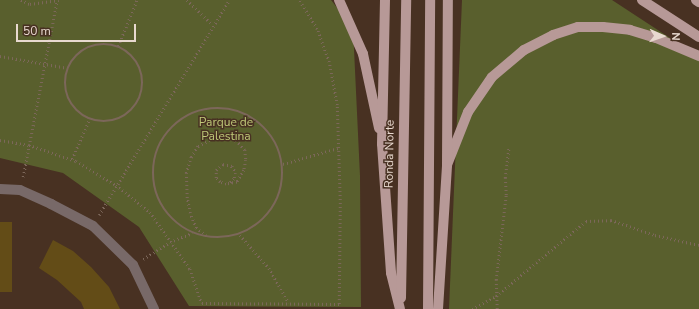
<!DOCTYPE html>
<html>
<head>
<meta charset="utf-8">
<style>
	body { margin:0 }
	#map { position:relative; width:699px; height:309px; overflow:hidden; background:#483122; font-family:"Nunito Sans",sans-serif }
	div>[style] { position:absolute }
	.green>* { inset:0; background:#595f2d }
	.building>* { inset:0; background:#634c17; transform-origin:0 0 }
	.path>* { height:2.5px; margin-top:-1.25px; transform-origin:0; background:repeating-linear-gradient(90deg,#7c675a 0 1px,transparent 0 4px) }
	.path>.ring { margin:-1.25px; padding:0; box-sizing:content-box; background:none; border:2.5px solid #7c675a; border-radius:50% }
	.tertiary>* { height:10px; margin:-5px; padding:0 5px; transform-origin:5px; border-radius:5px; background:#786968 }
	.primary>* { height:10px; margin:-5px; padding:0 5px; transform-origin:5px; border-radius:5px; background:#b79997 }
	span { translate:-50% -50%; white-space:nowrap; text-align:center; line-height:1.15; -webkit-text-stroke:3px #483122; paint-order:stroke }
	.park-label { font-size:12px; color:#bfc978 }
	.street-label { font-size:12px; color:#e8d9cf }
	.north { position:absolute; left:643px; top:16px; width:40px; height:40px; -webkit-text-stroke:3px #483122; paint-order:stroke; rotate:92deg; font-size:11px; font-weight:700; line-height:16px; text-align:center; color:#e8d9cf }
	.north::after { content:''; display:block; margin:auto; width:14px; height:18px; background:#e8d9cf; clip-path:polygon(50% 0,100% 100%,50% 72%,0 100%) }
	.scale { position:absolute; left:16px; top:24px; width:120px; height:18px; box-sizing:border-box; border:2px solid #e8d9cf; border-top:0; padding-left:5px; font-size:12px; line-height:14px; white-space:nowrap; color:#e8d9cf; -webkit-text-stroke:3px #483122; paint-order:stroke }
</style>
</head>
<body>
<div id="map">
	<div class="green">
		<div style="clip-path:polygon(0 0,331px 0,353px 28px,360px 176px,361px 307px,189px 306px,139px 227px,63px 173px,0 158px)"></div>
		<div style="clip-path:polygon(462px 0,612px 0,699px 57px,699px 309px,449px 309px)"></div>
	</div>
	<div class="building">
		<div style="left:0;top:222px;width:12px;height:70px"></div>
		<div style="clip-path:polygon(53px 240px,73px 251px,91px 267px,109px 287px,120px 309px,84px 309px,81px 302px,57px 280px,39px 268px)"></div>
	</div>
	<div class="path">
		<div style="left:21px;top:0;width:10px;rotate:24deg"></div>
		<div style="left:30px;top:4px;width:29px;rotate:-8deg"></div>
		<div style="left:187px;top:0;width:36px;rotate:44deg"></div>
		<div class="ring" style="left:65px;top:44px;width:75.5px;height:75.5px"></div>
		<div style="left:118px;top:46px;width:50px;rotate:-67.6deg"></div>
		<div style="left:0;top:56px;width:69px;rotate:10deg"></div>
		<div class="ring" style="left:153px;top:108px;width:127.5px;height:127.5px"></div>
		<div style="left:0;top:140px;width:29px;rotate:10deg"></div>
		<div style="left:29px;top:145px;width:50px;rotate:18.8deg"></div>
		<div style="left:76px;top:161px;width:47px;rotate:31deg"></div>
		<div style="left:116px;top:185px;width:43px;rotate:38.5deg"></div>
		<div style="left:150px;top:212px;width:70px;rotate:54.9deg"></div>
		<div style="left:190px;top:269px;width:36px;rotate:71deg"></div>
		<div style="left:202px;top:303px;width:137px;rotate:0.4deg"></div>
		<div style="left:339px;top:304px;width:104px;rotate:-89.4deg"></div>
		<div style="left:340px;top:200px;width:95px;rotate:-91.8deg"></div>
		<div style="left:337px;top:105px;width:44px;rotate:-100.5deg"></div>
		<div style="left:329px;top:62px;width:35px;rotate:-110deg"></div>
		<div style="left:317px;top:29px;width:34px;rotate:-122deg"></div>
		<div style="left:72px;top:159px;width:43px;rotate:-66.4deg"></div>
		<div style="left:283px;top:164px;width:57px;rotate:-16.2deg"></div>
		<div style="left:23px;top:177px;width:179px;rotate:-79.1deg"></div>
		<div style="left:99px;top:215px;width:251px;rotate:-58.8deg"></div>
		<div style="left:240px;top:235px;width:44px;rotate:48.7deg"></div>
		<div style="left:269px;top:268px;width:40px;rotate:60.3deg"></div>
		<div style="left:206px;top:236px;width:13px;rotate:-141deg"></div>
		<div style="left:196px;top:228px;width:16px;rotate:-112deg"></div>
		<div style="left:190px;top:213px;width:15px;rotate:-101deg"></div>
		<div style="left:187px;top:198px;width:25px;rotate:-92deg"></div>
		<div style="left:186px;top:173px;width:17px;rotate:-73deg"></div>
		<div style="left:191px;top:157px;width:13px;rotate:-58deg"></div>
		<div style="left:198px;top:146px;width:18px;rotate:-27deg"></div>
		<div style="left:214px;top:138px;width:9px;rotate:-6deg"></div>
		<div style="left:223px;top:137px;width:9px;rotate:6deg"></div>
		<div style="left:232px;top:138px;width:9px;rotate:36deg"></div>
		<div style="left:239px;top:143px;width:9px;rotate:49deg"></div>
		<div style="left:245px;top:150px;width:10px;rotate:84deg"></div>
		<div style="left:246px;top:160px;width:10px;rotate:101deg"></div>
		<div style="left:244px;top:170px;width:14px;rotate:120deg"></div>
		<div style="left:237px;top:182px;width:11px;rotate:170deg"></div>
		<div style="left:226px;top:184px;width:6px;rotate:-162deg"></div>
		<div style="left:220px;top:182px;width:6px;rotate:-135deg"></div>
		<div style="left:216px;top:178px;width:8px;rotate:-90deg"></div>
		<div style="left:216px;top:170px;width:9px;rotate:-41deg"></div>
		<div style="left:223px;top:164px;width:9px;rotate:13deg"></div>
		<div style="left:232px;top:166px;width:8px;rotate:60deg"></div>
		<div style="left:236px;top:173px;width:6px;rotate:108deg"></div>
		<div style="left:234px;top:179px;width:6px;rotate:135deg"></div>
		<div style="left:143px;top:259px;width:32px;rotate:-32deg"></div>
		<div style="left:170px;top:242px;width:24px;rotate:-22deg"></div>
		<div style="left:472px;top:309px;width:27px;rotate:-28deg"></div>
		<div style="left:496px;top:296px;width:117px;rotate:-39.8deg"></div>
		<div style="left:586px;top:221px;width:25px;rotate:-2deg"></div>
		<div style="left:611px;top:220px;width:46px;rotate:18.8deg"></div>
		<div style="left:655px;top:235px;width:45px;rotate:12.8deg"></div>
		<div style="left:497px;top:309px;width:29px;rotate:-92deg"></div>
		<div style="left:496px;top:280px;width:86px;rotate:-83.3deg"></div>
		<div style="left:506px;top:195px;width:17px;rotate:-93deg"></div>
		<div style="left:505px;top:178px;width:31px;rotate:-83deg"></div>
	</div>
	<div class="tertiary">
		<div style="left:0;top:189px;width:20px;rotate:3deg"></div>
		<div style="left:20px;top:190px;width:34px;rotate:24deg"></div>
		<div style="left:51px;top:204px;width:47px;rotate:27.6deg"></div>
		<div style="left:93px;top:226px;width:56px;rotate:44.3deg"></div>
		<div style="left:133px;top:265px;width:49px;rotate:64.5deg"></div>
	</div>
	<div class="primary">
		<div style="left:339px;top:0;width:59px;rotate:66deg"></div>
		<div style="left:363px;top:54px;width:76px;rotate:77.8deg"></div>
		<div style="left:385px;top:0;width:144px;rotate:91.2deg"></div>
		<div style="left:382px;top:144px;width:129px;rotate:86deg"></div>
		<div style="left:391px;top:273px;width:37px;rotate:76deg"></div>
		<div style="left:642px;top:0;width:68px;rotate:33deg"></div>
		<div style="left:696px;top:0;width:4px;rotate:34deg"></div>
		<div style="left:447px;top:165px;width:57px;rotate:-68.4deg"></div>
		<div style="left:468px;top:112px;width:42px;rotate:-55.6deg"></div>
		<div style="left:492px;top:77px;width:42px;rotate:-40.2deg"></div>
		<div style="left:524px;top:50px;width:33px;rotate:-27deg"></div>
		<div style="left:553px;top:35px;width:26px;rotate:-18deg"></div>
		<div style="left:578px;top:27px;width:25px"></div>
		<div style="left:603px;top:27px;width:27px;rotate:6deg"></div>
		<div style="left:630px;top:30px;width:27px;rotate:17deg"></div>
		<div style="left:656px;top:38px;width:47px;rotate:22.7deg"></div>
		<div style="left:401px;top:298px;width:298px;rotate:-89deg"></div>
		<div style="left:428px;top:309px;width:309px;rotate:-89.6deg"></div>
		<div style="left:438px;top:309px;width:144px;rotate:-86.4deg"></div>
		<div style="left:447px;top:165px;width:165px;rotate:-89.7deg"></div>
	</div>
	<div class="park-label">
		<span style="left:226px;top:130px">Parque de<br>Palestina</span>
	</div>
	<div class="street-label">
		<span style="left:390px;top:154px;rotate:-89deg">Ronda Norte</span>
	</div>
	<div class="north">N</div>
	<div class="scale">50 m</div>
</div>
</body>
</html>
